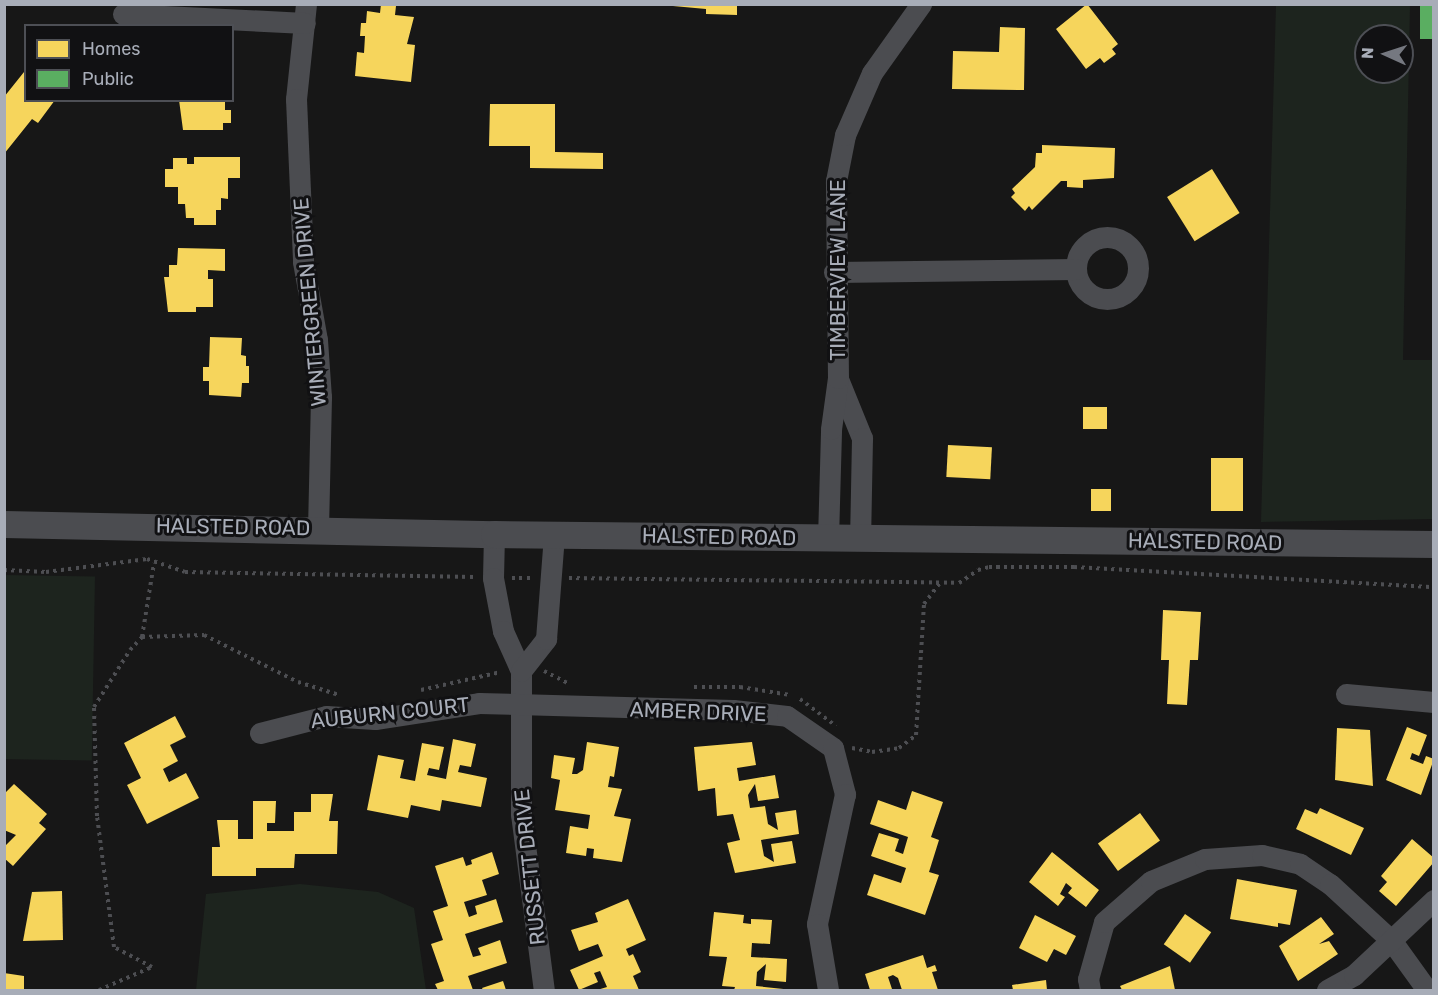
<!DOCTYPE html>
<html>
<head>
<meta charset="utf-8">
<style>
	body { margin:0 }
	#map { position:relative; width:1438px; height:995px; overflow:hidden; background:#171717; font-family:Rubik,sans-serif }
	div>[style] { position:absolute }
	.green>* { inset:0; background:#1d241e; transform-origin:0 0 }
	.homes>* { inset:0; background:#f6d55c; transform-origin:0 0 }
	.public>* { inset:0; background:#5aae61; transform-origin:0 0 }
	.path>* { height:4px; margin-top:-2px; transform-origin:0; background:repeating-linear-gradient(90deg,#4d4e52 0 3px,transparent 0 7.5px) }
	.minor>* { height:21px; margin:-10.5px; padding:0 10.5px; transform-origin:10.5px; border-radius:10.5px; background:#4b4c50 }
	.minor>.ring { margin:-10.5px; padding:0; box-sizing:content-box; background:none; border:21px solid #4b4c50; border-radius:50% }
	.tertiary>* { height:27px; margin:-13.5px; padding:0 13.5px; transform-origin:13.5px; border-radius:13.5px; background:#4b4c50 }
	span { translate:-50% -50%; white-space:nowrap; text-align:center; line-height:1.15; -webkit-text-stroke:6px #111113; paint-order:stroke }
	.street-label { font-size:21px; color:#a8adb8 }
	.frame { position:absolute; inset:0; border:6px solid #a8adb8; pointer-events:none }
	.legend { position:absolute; left:24px; top:24px; width:210px; height:78px; box-sizing:border-box; background:#111113; border:2px solid #4d4f55; margin:0; padding:8px 10px; list-style:none; font-size:18px; color:#a8adb8 }
	.legend li { display:flex; align-items:center; gap:12px; height:30px }
	.legend b { width:30px; border:2px solid #4d4f55 }
	.north { position:absolute; left:1354px; top:24px; width:60px; height:60px; box-sizing:border-box; background:#111113; border:2px solid #4d4f55; border-radius:50%; rotate:273deg; font-size:16px; font-weight:700; line-height:24px; text-align:center; color:#a8adb8 }
	.north::after { content:''; display:block; margin:auto; width:21px; height:27px; background:#757880; clip-path:polygon(50% 0,100% 100%,50% 72%,0 100%) }
</style>
</head>
<body>
<div id="map">
	<div class="green">
		<div style="clip-path:polygon(evenodd,1276px 5px,1410px 5px,1403px 360px,1433px 360px,1433px 519px,1261px 522px,1276px 5px,1366px 36px,1402px 36px,1402px 72px,1366px 72px,1366px 36px)"></div>
		<div style="left:4px;top:575px;width:91px;height:184px;rotate:1deg"></div>
		<div style="clip-path:polygon(300px 884px,378px 892px,414px 908px,426px 990px,196px 990px,206px 894px)"></div>
	</div>
	<div class="homes">
		<div style="clip-path:polygon(381px 4px,396px 6px,395px 15px,414px 17px,407px 44px,415px 45px,411px 82px,355px 76px,357px 52px,364px 53px,365px 36px,360px 36px,361px 23px,366px 23px,367px 11px,380px 13px)"></div>
		<div style="clip-path:polygon(651px 4px,737px 4px,737px 15px,706px 14px,706px 9px)"></div>
		<div style="clip-path:polygon(1087px 4px,1118px 44px,1112px 49px,1116px 54px,1104px 63px,1100px 58px,1086px 69px,1056px 29px)"></div>
		<div style="clip-path:polygon(1000px 27px,1025px 28px,1024px 90px,952px 89px,953px 51px,999px 52px)"></div>
		<div style="clip-path:polygon(24px 72px,26px 100px,55px 100px,38px 123px,32px 119px,4px 154px,4px 97px)"></div>
		<div style="clip-path:polygon(179px 100px,225px 100px,225px 110px,231px 110px,231px 123px,223px 123px,223px 130px,183px 130px)"></div>
		<div style="clip-path:polygon(490px 104px,555px 104px,555px 152px,603px 153px,603px 169px,530px 168px,530px 146px,489px 146px)"></div>
		<div style="clip-path:polygon(1042px 145px,1115px 148px,1114px 178px,1083px 180px,1083px 188px,1067px 187px,1067px 181px,1061px 181px,1032px 210px,1029px 206px,1025px 211px,1011px 197px,1015px 193px,1012px 189px,1035px 167px,1036px 153px,1042px 153px)"></div>
		<div style="clip-path:polygon(194px 157px,240px 157px,240px 178px,228px 178px,228px 199px,221px 198px,221px 210px,216px 210px,216px 225px,194px 225px,194px 218px,186px 218px,185px 204px,178px 204px,178px 187px,165px 187px,165px 169px,173px 169px,173px 158px,187px 158px,187px 164px,194px 164px)"></div>
		<div style="left:1212px;top:169px;width:52px;height:53px;rotate:58deg"></div>
		<div style="clip-path:polygon(178px 248px,225px 249px,225px 271px,208px 270px,208px 279px,213px 279px,213px 307px,196px 307px,196px 312px,168px 312px,164px 277px,169px 277px,169px 265px,177px 265px)"></div>
		<div style="clip-path:polygon(210px 337px,242px 338px,241px 355px,246px 356px,246px 366px,249px 366px,249px 383px,242px 383px,241px 397px,209px 395px,209px 381px,203px 381px,203px 367px,209px 367px)"></div>
		<div style="left:1083px;top:407px;width:24px;height:22px"></div>
		<div style="left:948px;top:445px;width:44px;height:32px;rotate:3deg"></div>
		<div style="left:1211px;top:458px;width:32px;height:53px"></div>
		<div style="left:1091px;top:489px;width:20px;height:22px"></div>
		<div style="clip-path:polygon(1163px 610px,1201px 612px,1198px 660px,1190px 660px,1187px 705px,1167px 704px,1169px 660px,1161px 660px)"></div>
		<div style="clip-path:polygon(175px 716px,186px 737px,170px 745px,178px 761px,163px 769px,169px 782px,186px 773px,199px 798px,147px 824px,127px 785px,141px 778px,124px 743px)"></div>
		<div style="clip-path:polygon(1407px 727px,1427px 735px,1419px 756px,1412px 753px,1410px 759px,1423px 764px,1426px 756px,1434px 759px,1421px 795px,1386px 780px)"></div>
		<div style="clip-path:polygon(1337px 728px,1370px 730px,1373px 786px,1335px 780px)"></div>
		<div style="clip-path:polygon(453px 739px,476px 744px,471px 767px,460px 765px,458px 772px,487px 778px,481px 807px,442px 800px,440px 811px,411px 805px,408px 818px,367px 810px,378px 755px,404px 760px,400px 778px,415px 781px,422px 743px,444px 747px,439px 770px,429px 768px,427px 775px,446px 779px)"></div>
		<div style="clip-path:polygon(587px 742px,619px 747px,614px 777px,610px 776px,608px 787px,622px 789px,614px 816px,631px 819px,622px 862px,593px 858px,594px 849px,587px 848px,586px 856px,566px 853px,570px 826px,588px 829px,590px 815px,555px 810px,560px 780px,551px 778px,554px 755px,575px 758px,572px 774px,577px 774px,583px 770px)"></div>
		<div style="clip-path:polygon(752px 742px,756px 765px,737px 768px,739px 781px,775px 775px,779px 798px,758px 801px,755px 784px,748px 795px,750px 808px,765px 806px,768px 824px,778px 830px,775px 813px,796px 810px,799px 834px,761px 840px,764px 856px,774px 862px,771px 844px,792px 841px,796px 863px,735px 873px,727px 843px,740px 840px,733px 814px,717px 816px,715px 788px,698px 791px,694px 747px)"></div>
		<div style="clip-path:polygon(14px 784px,47px 814px,39px 823px,46px 829px,13px 866px,4px 858px,4px 847px,16px 835px,4px 830px,4px 794px)"></div>
		<div style="clip-path:polygon(912px 791px,943px 802px,931px 837px,939px 840px,929px 872px,939px 875px,925px 915px,867px 895px,874px 874px,901px 883px,906px 868px,871px 856px,879px 833px,899px 839px,895px 851px,903px 854px,908px 837px,870px 824px,878px 800px,906px 810px)"></div>
		<div style="clip-path:polygon(311px 794px,333px 794px,329px 821px,338px 821px,337px 854px,295px 854px,294px 868px,256px 868px,256px 876px,212px 876px,212px 847px,220px 847px,217px 820px,238px 820px,238px 839px,253px 839px,253px 801px,276px 801px,275px 823px,267px 823px,267px 831px,294px 831px,294px 812px,311px 812px)"></div>
		<div style="clip-path:polygon(1320px 808px,1364px 828px,1351px 855px,1296px 829px,1305px 809px,1317px 814px)"></div>
		<div style="left:1140px;top:813px;width:34px;height:52px;rotate:54deg"></div>
		<div style="clip-path:polygon(1412px 839px,1434px 858px,1434px 862px,1396px 906px,1379px 891px,1387px 882px,1381px 876px)"></div>
		<div style="clip-path:polygon(492px 852px,499px 874px,482px 880px,487px 895px,464px 902px,469px 917px,477px 914px,475px 906px,496px 899px,503px 922px,465px 934px,473px 957px,481px 955px,478px 948px,500px 940px,507px 963px,468px 976px,473px 990px,438px 990px,435px 984px,444px 981px,431px 944px,443px 940px,433px 911px,448px 906px,435px 866px,463px 857px,466px 866px,472px 864px,471px 860px)"></div>
		<div style="clip-path:polygon(1052px 852px,1099px 890px,1086px 907px,1068px 893px,1072px 888px,1066px 883px,1060px 894px,1065px 897px,1058px 906px,1029px 882px)"></div>
		<div style="clip-path:polygon(1237px 879px,1297px 890px,1290px 925px,1278px 923px,1278px 927px,1230px 919px)"></div>
		<div style="clip-path:polygon(62px 891px,63px 940px,23px 941px,32px 892px)"></div>
		<div style="clip-path:polygon(628px 899px,646px 940px,626px 949px,629px 956px,633px 954px,641px 972px,633px 976px,639px 990px,597px 990px,607px 987px,600px 971px,594px 973px,598px 982px,579px 990px,570px 970px,603px 956px,598px 944px,579px 951px,571px 930px,598px 922px,595px 913px)"></div>
		<div style="clip-path:polygon(714px 912px,744px 915px,743px 923px,751px 924px,751px 919px,772px 920px,770px 944px,752px 943px,751px 957px,787px 959px,786px 982px,764px 980px,766px 964px,757px 972px,756px 986px,793px 990px,734px 990px,735px 987px,722px 986px,727px 957px,709px 956px)"></div>
		<div style="left:1185px;top:914px;width:32px;height:37px;rotate:35deg"></div>
		<div style="clip-path:polygon(1035px 915px,1076px 936px,1066px 955px,1054px 949px,1047px 962px,1019px 948px)"></div>
		<div style="clip-path:polygon(1321px 917px,1334px 934px,1319px 944px,1329px 941px,1338px 954px,1298px 981px,1279px 946px)"></div>
		<div style="clip-path:polygon(923px 955px,927px 968px,935px 965px,937px 971px,932px 972px,938px 990px,902px 990px,898px 978px,893px 975px,888px 977px,892px 989px,870px 990px,865px 974px)"></div>
		<div style="clip-path:polygon(1170px 966px,1175px 990px,1122px 990px,1120px 986px)"></div>
		<div style="clip-path:polygon(4px 973px,24px 976px,24px 990px,4px 990px)"></div>
		<div style="clip-path:polygon(1046px 980px,1047px 990px,1013px 990px,1012px 985px)"></div>
		<div style="clip-path:polygon(503px 981px,506px 990px,483px 990px,482px 988px)"></div>
	</div>
	<div class="public">
		<div style="left:1420px;top:4px;width:14px;height:35px"></div>
	</div>
	<div class="path">
		<div style="left:4px;top:570px;width:42px;rotate:2.7deg"></div>
		<div style="left:46px;top:572px;width:102px;rotate:-7.3deg"></div>
		<div style="left:147px;top:559px;width:40px;rotate:18.9deg"></div>
		<div style="left:185px;top:572px;width:290px;rotate:1deg"></div>
		<div style="left:512px;top:578px;width:20px"></div>
		<div style="left:569px;top:578px;width:390px;rotate:0.7deg"></div>
		<div style="left:959px;top:583px;width:23px;rotate:-34deg"></div>
		<div style="left:978px;top:570px;width:11px;rotate:-15deg"></div>
		<div style="left:989px;top:567px;width:85px"></div>
		<div style="left:1074px;top:567px;width:361px;rotate:3.2deg"></div>
		<div style="left:142px;top:637px;width:75px;rotate:-80.8deg"></div>
		<div style="left:544px;top:671px;width:28px;rotate:27deg"></div>
		<div style="left:694px;top:687px;width:46px"></div>
		<div style="left:740px;top:687px;width:51px;rotate:9.1deg"></div>
		<div style="left:421px;top:690px;width:82px;rotate:-12.7deg"></div>
		<div style="left:800px;top:699px;width:45px;rotate:36.9deg"></div>
		<div style="left:852px;top:748px;width:20px;rotate:11deg"></div>
		<div style="left:872px;top:752px;width:27px;rotate:-8deg"></div>
		<div style="left:899px;top:748px;width:21px;rotate:-37deg"></div>
		<div style="left:916px;top:735px;width:131px;rotate:-86.5deg"></div>
		<div style="left:924px;top:604px;width:26px;rotate:-53deg"></div>
		<div style="left:99px;top:990px;width:58px;rotate:-23.5deg"></div>
		<div style="left:152px;top:967px;width:43px;rotate:-152.2deg"></div>
		<div style="left:114px;top:947px;width:132px;rotate:-97.4deg"></div>
		<div style="left:97px;top:816px;width:109px;rotate:-91.6deg"></div>
		<div style="left:94px;top:707px;width:67px;rotate:-57.7deg"></div>
		<div style="left:130px;top:650px;width:18px;rotate:-47deg"></div>
		<div style="left:142px;top:637px;width:62px;rotate:-1.8deg"></div>
		<div style="left:204px;top:635px;width:105px;rotate:26.6deg"></div>
		<div style="left:298px;top:682px;width:43px;rotate:17.6deg"></div>
	</div>
	<div class="minor">
		<div style="left:306px;top:4px;width:96px;rotate:96deg"></div>
		<div style="left:296px;top:99px;width:163px;rotate:87.5deg"></div>
		<div style="left:303px;top:262px;width:79px;rotate:79.8deg"></div>
		<div style="left:317px;top:340px;width:57px;rotate:86deg"></div>
		<div style="left:321px;top:397px;width:132px;rotate:91.3deg"></div>
		<div style="left:123px;top:14px;width:182px;rotate:2.8deg"></div>
		<div class="ring" style="left:1076px;top:237px;width:41px;height:41px"></div>
		<div style="left:834px;top:272px;width:242px;rotate:-0.7deg"></div>
		<div style="left:838px;top:379px;width:64px;rotate:67.9deg"></div>
		<div style="left:862px;top:438px;width:101px;rotate:91.1deg"></div>
		<div style="left:494px;top:534px;width:44px;rotate:91.3deg"></div>
		<div style="left:493px;top:578px;width:54px;rotate:79.3deg"></div>
		<div style="left:503px;top:631px;width:44px;rotate:65.8deg"></div>
		<div style="left:521px;top:671px;width:143px;rotate:90deg"></div>
		<div style="left:521px;top:814px;width:177px;rotate:82.6deg"></div>
		<div style="left:828px;top:539px;width:110px;rotate:-88.4deg"></div>
		<div style="left:831px;top:429px;width:51px;rotate:-82.2deg"></div>
		<div style="left:838px;top:378px;width:197px;rotate:-90.6deg"></div>
		<div style="left:836px;top:181px;width:47px;rotate:-78.9deg"></div>
		<div style="left:845px;top:135px;width:68px;rotate:-66.5deg"></div>
		<div style="left:872px;top:73px;width:85px;rotate:-54.6deg"></div>
		<div style="left:521px;top:671px;width:41px;rotate:-52deg"></div>
		<div style="left:546px;top:639px;width:104px;rotate:-85.6deg"></div>
		<div style="left:1346px;top:694px;width:88px;rotate:5.2deg"></div>
		<div style="left:260px;top:733px;width:68px;rotate:-14.4deg"></div>
		<div style="left:326px;top:716px;width:49px;rotate:3.5deg"></div>
		<div style="left:375px;top:719px;width:105px;rotate:-8.7deg"></div>
		<div style="left:479px;top:703px;width:254px;rotate:1.6deg"></div>
		<div style="left:733px;top:710px;width:54px;rotate:6.3deg"></div>
		<div style="left:787px;top:716px;width:56px;rotate:34.8deg"></div>
		<div style="left:833px;top:748px;width:48px;rotate:75.4deg"></div>
		<div style="left:845px;top:794px;width:133px;rotate:102.2deg"></div>
		<div style="left:817px;top:924px;width:67px;rotate:80.5deg"></div>
		<div style="left:1090px;top:990px;width:11px;rotate:-100deg"></div>
		<div style="left:1088px;top:979px;width:59px;rotate:-74.3deg"></div>
		<div style="left:1104px;top:922px;width:62px;rotate:-41.1deg"></div>
		<div style="left:1151px;top:881px;width:58px;rotate:-22.2deg"></div>
		<div style="left:1205px;top:859px;width:57px;rotate:-4deg"></div>
		<div style="left:1262px;top:855px;width:39px;rotate:13deg"></div>
		<div style="left:1300px;top:864px;width:36px;rotate:34deg"></div>
		<div style="left:1330px;top:884px;width:83px;rotate:42.6deg"></div>
		<div style="left:1391px;top:940px;width:62px;rotate:54.2deg"></div>
		<div style="left:1327px;top:990px;width:31px;rotate:-29deg"></div>
		<div style="left:1354px;top:975px;width:110px;rotate:-43.2deg"></div>
	</div>
	<div class="tertiary">
		<div style="left:4px;top:524px;width:490px;rotate:1.2deg"></div>
		<div style="left:494px;top:534px;width:940px;rotate:0.61deg"></div>
	</div>
	<div class="street-label">
		<span style="left:838px;top:270px;rotate:-90deg">TIMBERVIEW LANE</span>
		<span style="left:310px;top:302px;rotate:-95deg">WINTERGREEN DRIVE</span>
		<span style="left:233px;top:527px;rotate:1deg">HALSTED ROAD</span>
		<span style="left:719px;top:537px;rotate:1deg">HALSTED ROAD</span>
		<span style="left:1205px;top:542px;rotate:1deg">HALSTED ROAD</span>
		<span style="left:698px;top:712px;rotate:2deg">AMBER DRIVE</span>
		<span style="left:390px;top:713px;rotate:-6deg">AUBURN COURT</span>
		<span style="left:530px;top:867px;rotate:-96deg">RUSSETT DRIVE</span>
	</div>
	<div class="frame"></div>
	<ul class="legend">
	<li><b style="height:16px;background:#f6d55c"></b>Homes</li>
	<li><b style="height:16px;background:#5aae61"></b>Public</li>
	</ul>
	<div class="north">N</div>
</div>
</body>
</html>
